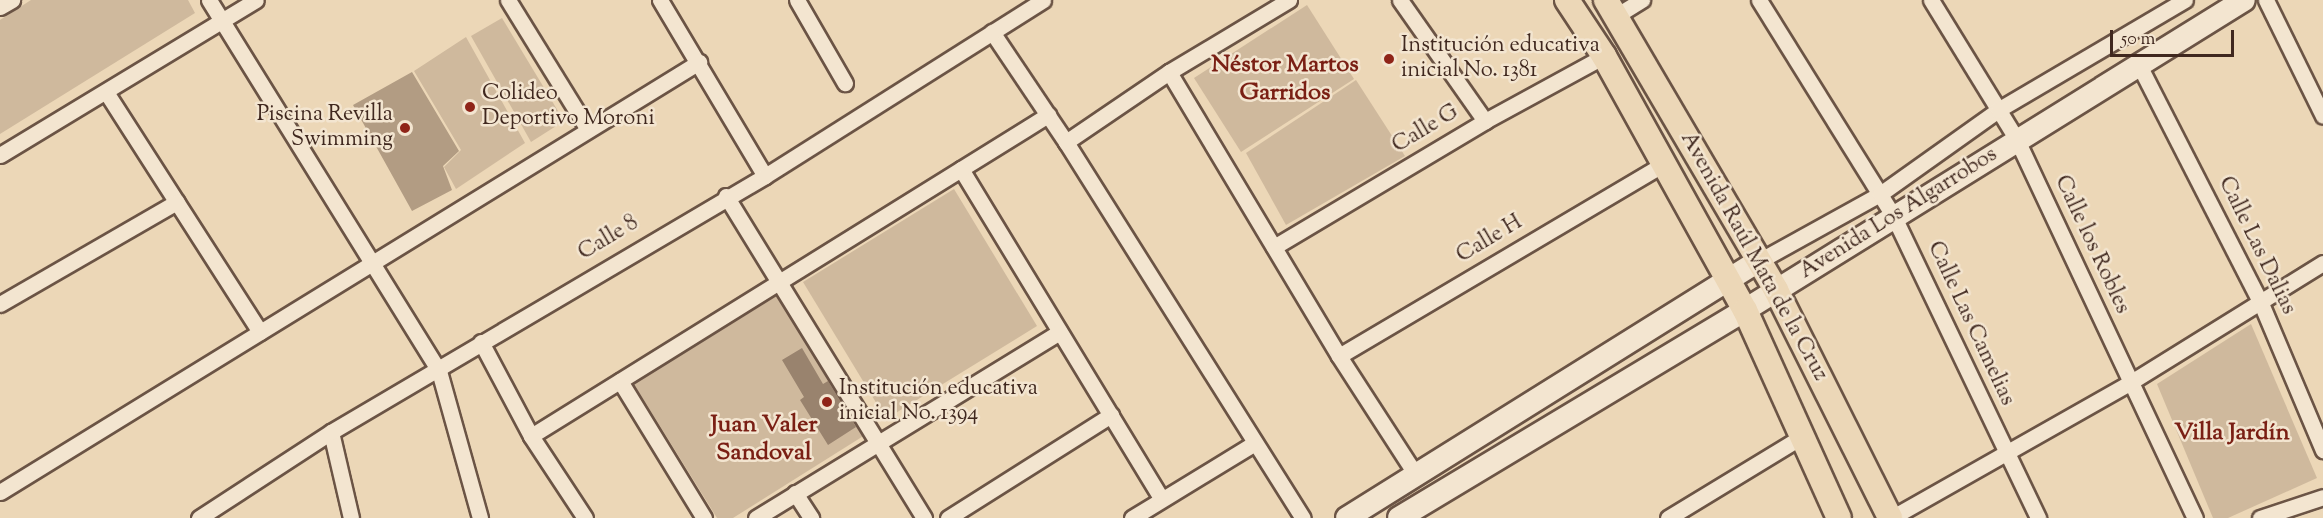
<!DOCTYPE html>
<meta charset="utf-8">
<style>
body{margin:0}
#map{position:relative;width:2323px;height:518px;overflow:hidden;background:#ecd7b7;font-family:"Sorts Mill Goudy",serif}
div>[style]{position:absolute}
.green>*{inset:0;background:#cfb99d}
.water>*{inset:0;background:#b29c83}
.building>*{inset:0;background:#99836e}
.roads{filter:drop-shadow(2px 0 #6b5445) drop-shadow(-2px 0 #6b5445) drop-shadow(0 2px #6b5445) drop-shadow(0 -2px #6b5445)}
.street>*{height:15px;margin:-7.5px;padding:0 7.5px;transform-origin:7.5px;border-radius:7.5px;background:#f3e5d0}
.secondary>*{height:22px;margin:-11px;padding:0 11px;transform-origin:11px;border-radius:11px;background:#f3e5d0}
.primary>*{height:24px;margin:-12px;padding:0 12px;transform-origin:12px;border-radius:12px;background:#ecd7b7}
.dots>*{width:16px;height:16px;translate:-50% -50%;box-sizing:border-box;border:3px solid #f3e5d0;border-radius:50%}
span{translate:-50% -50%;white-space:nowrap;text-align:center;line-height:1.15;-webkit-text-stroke:5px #f3e5d0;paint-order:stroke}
.poi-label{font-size:22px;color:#40281f}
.left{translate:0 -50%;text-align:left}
.right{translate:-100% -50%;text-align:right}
.street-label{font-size:22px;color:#40281f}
.neighbourhood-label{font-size:24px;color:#7a1f14;font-weight:700}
.scale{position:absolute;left:2110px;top:30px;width:124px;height:27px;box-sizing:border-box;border:3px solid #40281f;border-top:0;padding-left:8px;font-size:18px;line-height:21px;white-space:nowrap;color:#40281f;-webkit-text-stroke:4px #f3e5d0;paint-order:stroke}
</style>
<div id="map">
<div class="green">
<i style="clip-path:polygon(31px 0,188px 0,195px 13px,0 134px,0 20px)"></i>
<i style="clip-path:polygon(1307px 5px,1354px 79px,1241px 152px,1194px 78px)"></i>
<i style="clip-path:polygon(502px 18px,564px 121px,531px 142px,471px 36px)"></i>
<i style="clip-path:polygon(466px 37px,525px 143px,456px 189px,444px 167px,461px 150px,414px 71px)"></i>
<i style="clip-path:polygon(1356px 80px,1405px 156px,1286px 225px,1246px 153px)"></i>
<i style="clip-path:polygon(954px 189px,1037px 326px,886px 419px,803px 282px)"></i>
<i style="clip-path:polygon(780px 294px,865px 435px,733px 518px,717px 518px,634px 384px)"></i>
<i style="clip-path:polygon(2251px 324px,2317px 478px,2228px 518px,2213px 518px,2157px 384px)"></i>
</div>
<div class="water">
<i style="clip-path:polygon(412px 72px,459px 151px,443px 166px,452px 190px,412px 211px,353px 105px)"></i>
</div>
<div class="building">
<i style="clip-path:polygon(802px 348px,823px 384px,828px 381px,856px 427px,828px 445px,800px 400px,804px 397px,782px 360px)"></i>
</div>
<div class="roads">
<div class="street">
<i style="left:209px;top:0;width:437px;rotate:58.2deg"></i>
<i style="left:439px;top:371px;width:153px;rotate:74.4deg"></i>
<i style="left:508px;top:0;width:150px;rotate:58.3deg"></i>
<i style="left:660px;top:0;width:205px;rotate:59.2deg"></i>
<i style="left:797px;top:0;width:96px;rotate:60deg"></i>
<i style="left:1400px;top:0;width:148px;rotate:54.9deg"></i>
<i style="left:1759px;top:0;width:256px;rotate:58.1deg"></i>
<i style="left:1894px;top:217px;width:334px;rotate:64.4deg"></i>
<i style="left:1931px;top:0;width:164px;rotate:58.4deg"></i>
<i style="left:2017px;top:140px;width:418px;rotate:64.8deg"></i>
<i style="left:2266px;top:0;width:129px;rotate:63.8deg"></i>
<i style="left:0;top:7px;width:14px;rotate:-30deg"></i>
<i style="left:1616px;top:16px;width:31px;rotate:-32deg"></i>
<i style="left:992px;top:32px;width:133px;rotate:56.1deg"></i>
<i style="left:1066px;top:142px;width:444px;rotate:57.8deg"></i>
<i style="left:2139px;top:65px;width:265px;rotate:62.9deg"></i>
<i style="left:2260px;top:301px;width:162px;rotate:67.1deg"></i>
<i style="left:1169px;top:72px;width:331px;rotate:59.1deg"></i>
<i style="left:1339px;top:356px;width:142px;rotate:57.1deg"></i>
<i style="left:106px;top:92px;width:285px;rotate:57.3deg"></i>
<i style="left:1066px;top:142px;width:125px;rotate:-34.2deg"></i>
<i style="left:1169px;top:72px;width:140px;rotate:-31deg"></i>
<i style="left:0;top:155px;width:299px;rotate:-31.2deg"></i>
<i style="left:961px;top:169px;width:386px;rotate:58.7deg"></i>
<i style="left:726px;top:196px;width:378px;rotate:58.4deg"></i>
<i style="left:1274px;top:247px;width:246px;rotate:-30.8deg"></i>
<i style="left:1485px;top:121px;width:136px;rotate:-28.6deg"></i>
<i style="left:1759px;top:261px;width:138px;rotate:-29deg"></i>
<i style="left:1880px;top:194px;width:145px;rotate:-35.4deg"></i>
<i style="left:1998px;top:110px;width:217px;rotate:-30.5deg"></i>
<i style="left:0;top:304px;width:204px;rotate:-30deg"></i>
<i style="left:481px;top:342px;width:106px;rotate:62deg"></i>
<i style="left:531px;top:436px;width:98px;rotate:56.6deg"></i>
<i style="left:1339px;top:356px;width:379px;rotate:-30.6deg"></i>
<i style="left:620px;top:381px;width:161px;rotate:58.5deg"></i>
<i style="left:331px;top:432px;width:88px;rotate:76.9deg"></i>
<i style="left:531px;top:436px;width:609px;rotate:-31.84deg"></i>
<i style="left:0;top:492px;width:821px;rotate:-31.6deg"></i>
<i style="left:795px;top:493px;width:30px;rotate:57deg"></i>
<i style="left:199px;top:518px;width:158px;rotate:-33.1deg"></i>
<i style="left:331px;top:432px;width:504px;rotate:-30.53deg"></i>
<i style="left:765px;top:176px;width:329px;rotate:-32.3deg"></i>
<i style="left:756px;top:518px;width:356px;rotate:-31.5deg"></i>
<i style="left:948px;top:518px;width:193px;rotate:-32.3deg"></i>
<i style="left:1132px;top:518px;width:142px;rotate:-31.4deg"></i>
<i style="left:1668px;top:518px;width:158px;rotate:-31.3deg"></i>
<i style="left:1891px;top:518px;width:276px;rotate:-29.5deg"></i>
<i style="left:2131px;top:382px;width:226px;rotate:-31.8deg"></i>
<i style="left:2260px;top:518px;width:66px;rotate:-18.4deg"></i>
</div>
<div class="secondary">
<i style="left:1347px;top:518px;width:486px;rotate:-32deg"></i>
<i style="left:1399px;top:518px;width:404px;rotate:-31deg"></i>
<i style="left:1745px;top:310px;width:587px;rotate:-31.85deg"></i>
</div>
<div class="primary">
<i style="left:1567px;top:0;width:67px;rotate:56.5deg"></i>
<i style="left:1604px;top:56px;width:291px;rotate:61deg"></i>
<i style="left:1745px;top:310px;width:228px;rotate:65.7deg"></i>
<i style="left:1606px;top:0;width:336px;rotate:59.6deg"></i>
<i style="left:1776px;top:290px;width:255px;rotate:63.4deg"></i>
</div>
</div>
<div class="dots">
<i style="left:1389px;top:59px;background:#8f2418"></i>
<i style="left:470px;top:107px;background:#8f2418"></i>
<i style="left:405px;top:128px;background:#8f2418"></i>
<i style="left:827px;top:402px;background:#8f2418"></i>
</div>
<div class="poi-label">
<span class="left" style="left:1401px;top:59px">Institución educativa<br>inicial No. 1381</span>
<span class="left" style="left:482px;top:107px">Colideo<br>Deportivo Moroni</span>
<span class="right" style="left:393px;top:128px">Piscina Revilla<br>Swimming</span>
<span class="left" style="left:839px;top:402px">Institución educativa<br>inicial No. 1394</span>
</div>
<div class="street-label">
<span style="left:1426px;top:130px;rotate:-31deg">Calle G</span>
<span style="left:1899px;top:214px;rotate:-32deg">Avenida Los Algarrobos</span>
<span style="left:609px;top:239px;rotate:-31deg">Calle 8</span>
<span style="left:1490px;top:240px;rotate:-31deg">Calle H</span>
<span style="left:2091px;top:245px;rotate:65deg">Calle los Robles</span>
<span style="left:2256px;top:246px;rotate:64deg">Calle Las Dalias</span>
<span style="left:1753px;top:257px;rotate:61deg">Avenida Raúl Mata de la Cruz</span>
<span style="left:1970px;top:324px;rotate:65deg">Calle Las Camelias</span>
</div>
<div class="neighbourhood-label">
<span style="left:1285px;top:80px">Néstor Martos<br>Garridos</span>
<span style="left:764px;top:440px">Juan Valer<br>Sandoval</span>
<span style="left:2232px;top:434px">Villa Jardín</span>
</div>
<div class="scale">50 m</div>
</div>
